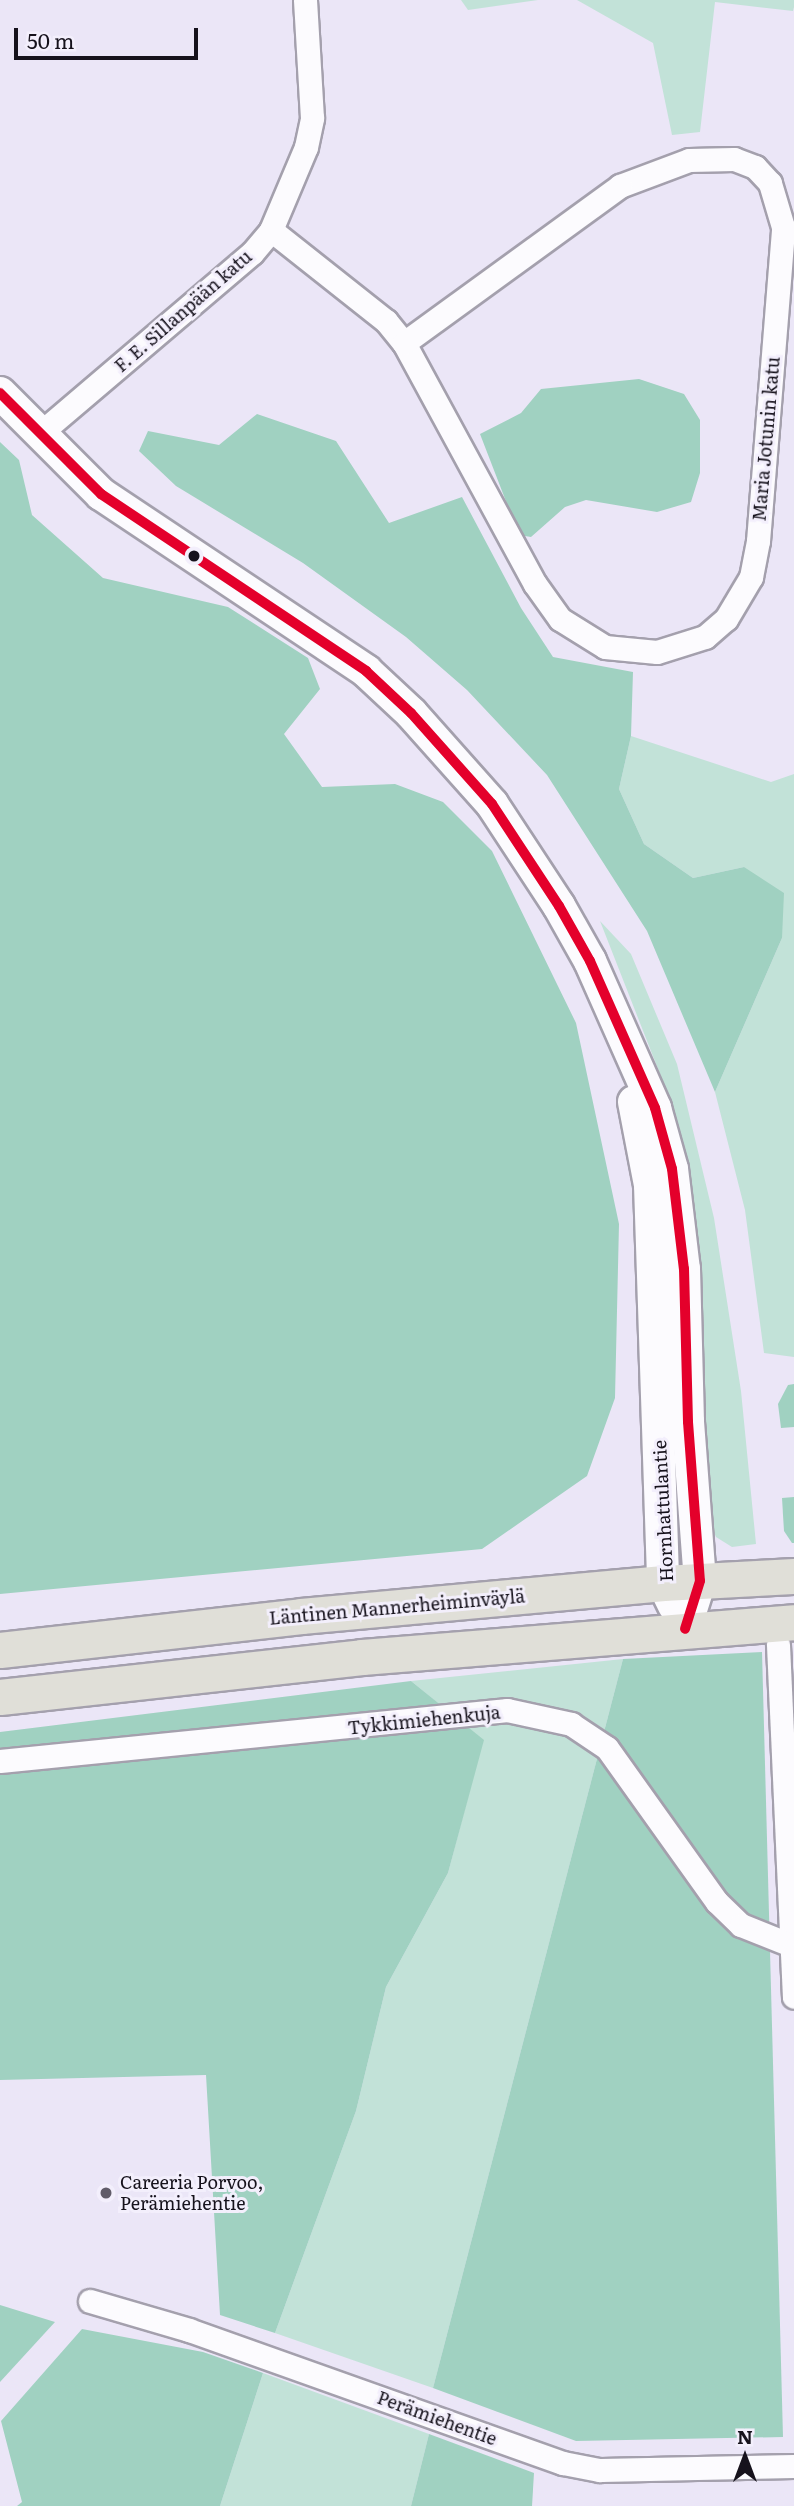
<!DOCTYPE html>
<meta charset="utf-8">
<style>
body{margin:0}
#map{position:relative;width:794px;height:2506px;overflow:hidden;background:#ebe6f7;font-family:Literata,serif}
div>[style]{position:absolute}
.green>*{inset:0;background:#c2e2d8}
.forest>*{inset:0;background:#a0d1c1}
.roads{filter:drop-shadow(2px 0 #a4a0ad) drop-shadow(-2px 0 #a4a0ad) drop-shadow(0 2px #a4a0ad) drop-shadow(0 -2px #a4a0ad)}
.street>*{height:23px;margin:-11.5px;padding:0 11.5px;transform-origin:11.5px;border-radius:11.5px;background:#fcfbfe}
.secondary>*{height:32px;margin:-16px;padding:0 16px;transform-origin:16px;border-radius:16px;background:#fcfbfe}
.primary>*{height:35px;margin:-17.5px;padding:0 17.5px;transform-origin:17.5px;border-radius:17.5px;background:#e0dfd8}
.bus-1>*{height:10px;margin:-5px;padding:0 5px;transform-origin:5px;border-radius:5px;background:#e4002b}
.dots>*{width:19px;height:19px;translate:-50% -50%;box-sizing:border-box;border:4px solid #f3effc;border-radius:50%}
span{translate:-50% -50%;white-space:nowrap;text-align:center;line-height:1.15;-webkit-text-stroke:6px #f3effc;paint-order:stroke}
.street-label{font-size:18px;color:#16121c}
.poi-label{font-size:18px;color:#16121c}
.left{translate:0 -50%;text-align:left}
.north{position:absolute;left:710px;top:2422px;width:70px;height:70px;-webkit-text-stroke:5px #f3effc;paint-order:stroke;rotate:0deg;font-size:19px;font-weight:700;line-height:28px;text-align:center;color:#16121c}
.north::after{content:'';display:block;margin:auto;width:24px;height:32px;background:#16121c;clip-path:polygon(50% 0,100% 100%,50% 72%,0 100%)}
.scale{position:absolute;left:14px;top:28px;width:184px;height:32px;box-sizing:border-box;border:4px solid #16121c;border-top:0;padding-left:9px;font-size:21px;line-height:24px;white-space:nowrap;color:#16121c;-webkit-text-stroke:5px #f3effc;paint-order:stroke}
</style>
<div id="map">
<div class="green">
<i style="clip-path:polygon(461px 0,538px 0,468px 10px)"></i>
<i style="clip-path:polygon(577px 0,794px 0,794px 7px,793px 11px,715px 2px,700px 132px,672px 135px,653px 43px)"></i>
<i style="clip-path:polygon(631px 736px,771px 782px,794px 774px,794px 1357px,764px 1353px,745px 1210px,715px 1092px,782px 938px,744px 867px,693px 878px,644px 844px,619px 789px)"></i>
<i style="clip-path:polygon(600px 921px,631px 954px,677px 1064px,714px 1218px,741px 1391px,756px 1544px,732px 1547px,716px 1537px,707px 1517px,694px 1223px,660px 1074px)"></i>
<i style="clip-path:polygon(623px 1659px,433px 2388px,275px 2333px,356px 2111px,386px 1987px,448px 1873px,483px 1740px,411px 1681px)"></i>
<i style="clip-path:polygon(263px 2373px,429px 2434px,411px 2506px,220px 2506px)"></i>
</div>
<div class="forest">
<i style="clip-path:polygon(639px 379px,684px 394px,700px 420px,700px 473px,691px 502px,657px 512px,586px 500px,565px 507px,531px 537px,519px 535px,480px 434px,521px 413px,541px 389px)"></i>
<i style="clip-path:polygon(257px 414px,336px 441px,389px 523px,462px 497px,521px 608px,553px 657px,633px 672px,631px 736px,619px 789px,644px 844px,693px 878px,744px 867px,784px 893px,782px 938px,715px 1092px,647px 931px,547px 775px,467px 690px,406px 637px,303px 563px,176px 486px,139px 451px,148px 431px,219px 445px)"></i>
<i style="clip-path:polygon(0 442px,19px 460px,32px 515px,103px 578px,228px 607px,308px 658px,320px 689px,284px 734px,322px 787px,395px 784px,443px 802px,492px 851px,576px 1023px,619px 1224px,615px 1398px,587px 1476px,482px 1549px,0 1594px)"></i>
<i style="clip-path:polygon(794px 1384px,794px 1427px,781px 1428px,778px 1404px,788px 1385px)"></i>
<i style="clip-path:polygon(794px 1497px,794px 1543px,792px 1543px,784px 1531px,782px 1498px)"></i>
<i style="clip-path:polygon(762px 1652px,783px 2437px,576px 2441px,433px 2388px,623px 1659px)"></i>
<i style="clip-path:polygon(411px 1681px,484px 1740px,448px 1873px,386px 1987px,356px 2111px,275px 2333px,220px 2315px,206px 2075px,0 2080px,0 1732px)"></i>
<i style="clip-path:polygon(0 2305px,55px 2322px,0 2382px)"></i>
<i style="clip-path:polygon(82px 2329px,203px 2352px,263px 2373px,220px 2506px,17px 2506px,22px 2502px,1px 2421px)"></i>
<i style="clip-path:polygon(429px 2434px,534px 2473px,532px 2506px,411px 2506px)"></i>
</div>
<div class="roads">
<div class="street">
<i style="left:271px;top:230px;width:147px;rotate:38.4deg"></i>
<i style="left:386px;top:321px;width:28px;rotate:51deg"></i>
<i style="left:404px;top:343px;width:274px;rotate:61.5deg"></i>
<i style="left:535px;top:584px;width:43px;rotate:54.5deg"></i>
<i style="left:560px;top:619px;width:53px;rotate:31.9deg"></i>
<i style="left:605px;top:647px;width:52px;rotate:5.5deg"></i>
<i style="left:657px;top:652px;width:50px;rotate:-17.4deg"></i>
<i style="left:705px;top:637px;width:28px;rotate:-41deg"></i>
<i style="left:726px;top:619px;width:49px;rotate:-59.2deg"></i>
<i style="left:751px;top:577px;width:37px;rotate:-79deg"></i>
<i style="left:758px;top:541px;width:315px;rotate:-85.4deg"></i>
<i style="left:783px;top:227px;width:46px;rotate:-106.5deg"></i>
<i style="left:770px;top:183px;width:22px;rotate:-133deg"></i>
<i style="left:755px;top:167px;width:22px;rotate:-159deg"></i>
<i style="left:734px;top:159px;width:45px;rotate:178.7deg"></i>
<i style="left:689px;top:160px;width:74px;rotate:159.4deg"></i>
<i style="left:620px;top:186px;width:267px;rotate:144deg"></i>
<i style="left:38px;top:435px;width:281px;rotate:-40.4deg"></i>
<i style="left:252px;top:253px;width:30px;rotate:-50deg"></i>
<i style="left:271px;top:230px;width:90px;rotate:-67.1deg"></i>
<i style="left:306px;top:147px;width:30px;rotate:-78deg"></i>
<i style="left:312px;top:118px;width:118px;rotate:-93.4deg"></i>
<i style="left:778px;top:1645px;width:352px;rotate:87.4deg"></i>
<i style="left:0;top:1761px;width:510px;rotate:-5.74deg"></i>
<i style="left:507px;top:1710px;width:66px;rotate:12.3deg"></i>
<i style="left:571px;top:1724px;width:43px;rotate:33.7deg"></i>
<i style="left:607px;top:1748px;width:189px;rotate:54.5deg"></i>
<i style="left:717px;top:1902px;width:33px;rotate:44deg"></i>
<i style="left:741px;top:1925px;width:54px;rotate:21.8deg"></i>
<i style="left:90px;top:2301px;width:103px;rotate:16.3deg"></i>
<i style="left:189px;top:2330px;width:397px;rotate:19.6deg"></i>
<i style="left:563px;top:2463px;width:38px;rotate:11deg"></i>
<i style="left:600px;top:2470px;width:194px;rotate:-1.2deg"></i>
</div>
<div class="secondary">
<i style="left:0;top:393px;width:143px;rotate:45deg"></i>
<i style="left:101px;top:494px;width:319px;rotate:33.7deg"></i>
<i style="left:366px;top:671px;width:62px;rotate:43deg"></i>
<i style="left:411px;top:713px;width:122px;rotate:48.3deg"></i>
<i style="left:492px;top:804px;width:122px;rotate:56.7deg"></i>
<i style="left:559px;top:906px;width:63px;rotate:60.6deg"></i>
<i style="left:590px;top:961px;width:161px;rotate:66.1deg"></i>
<i style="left:655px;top:1108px;width:63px;rotate:74.4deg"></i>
<i style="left:672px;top:1169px;width:101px;rotate:83.2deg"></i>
<i style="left:684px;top:1269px;width:153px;rotate:88.5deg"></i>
<i style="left:688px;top:1422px;width:159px;rotate:85.7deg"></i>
<i style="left:700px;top:1581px;width:50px;rotate:107.4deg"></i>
<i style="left:634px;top:1102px;width:85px;rotate:79.1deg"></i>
<i style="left:650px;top:1185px;width:398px;rotate:88.1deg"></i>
<i style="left:663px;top:1583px;width:25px;rotate:64deg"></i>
</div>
<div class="primary">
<i style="left:0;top:1650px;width:303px;rotate:-6.4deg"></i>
<i style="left:301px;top:1616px;width:364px;rotate:-5.2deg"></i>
<i style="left:663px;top:1583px;width:131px;rotate:-3.1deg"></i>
<i style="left:0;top:1697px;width:364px;rotate:-6.3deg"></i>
<i style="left:362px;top:1657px;width:433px;rotate:-4.6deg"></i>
</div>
</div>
<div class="bus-1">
<i style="left:0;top:393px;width:143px;rotate:45deg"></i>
<i style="left:101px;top:494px;width:319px;rotate:33.7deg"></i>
<i style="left:366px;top:671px;width:62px;rotate:43deg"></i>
<i style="left:411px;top:713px;width:122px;rotate:48.3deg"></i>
<i style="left:492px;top:804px;width:122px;rotate:56.7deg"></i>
<i style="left:559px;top:906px;width:63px;rotate:60.6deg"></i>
<i style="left:590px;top:961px;width:161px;rotate:66.1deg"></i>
<i style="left:655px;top:1108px;width:63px;rotate:74.4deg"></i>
<i style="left:672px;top:1169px;width:101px;rotate:83.2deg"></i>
<i style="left:684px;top:1269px;width:153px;rotate:88.5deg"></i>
<i style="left:688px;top:1422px;width:159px;rotate:85.7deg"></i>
<i style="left:700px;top:1581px;width:50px;rotate:107.4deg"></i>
</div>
<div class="dots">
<i style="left:194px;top:556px;background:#16121c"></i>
<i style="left:106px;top:2193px;background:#615c69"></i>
</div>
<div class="street-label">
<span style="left:183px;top:311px;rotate:-41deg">F. E. Sillanpään katu</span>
<span style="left:766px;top:439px;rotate:-85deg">Maria Jotunin katu</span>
<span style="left:663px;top:1511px;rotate:-93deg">Hornhattulantie</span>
<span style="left:397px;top:1607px;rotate:-5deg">Läntinen Mannerheiminväylä</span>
<span style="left:424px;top:1720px;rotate:-6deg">Tykkimiehenkuja</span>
<span style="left:437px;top:2418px;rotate:20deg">Perämiehentie</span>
</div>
<div class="poi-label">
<span class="left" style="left:120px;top:2193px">Careeria Porvoo,<br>Perämiehentie</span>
</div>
<div class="north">N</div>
<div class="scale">50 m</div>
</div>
